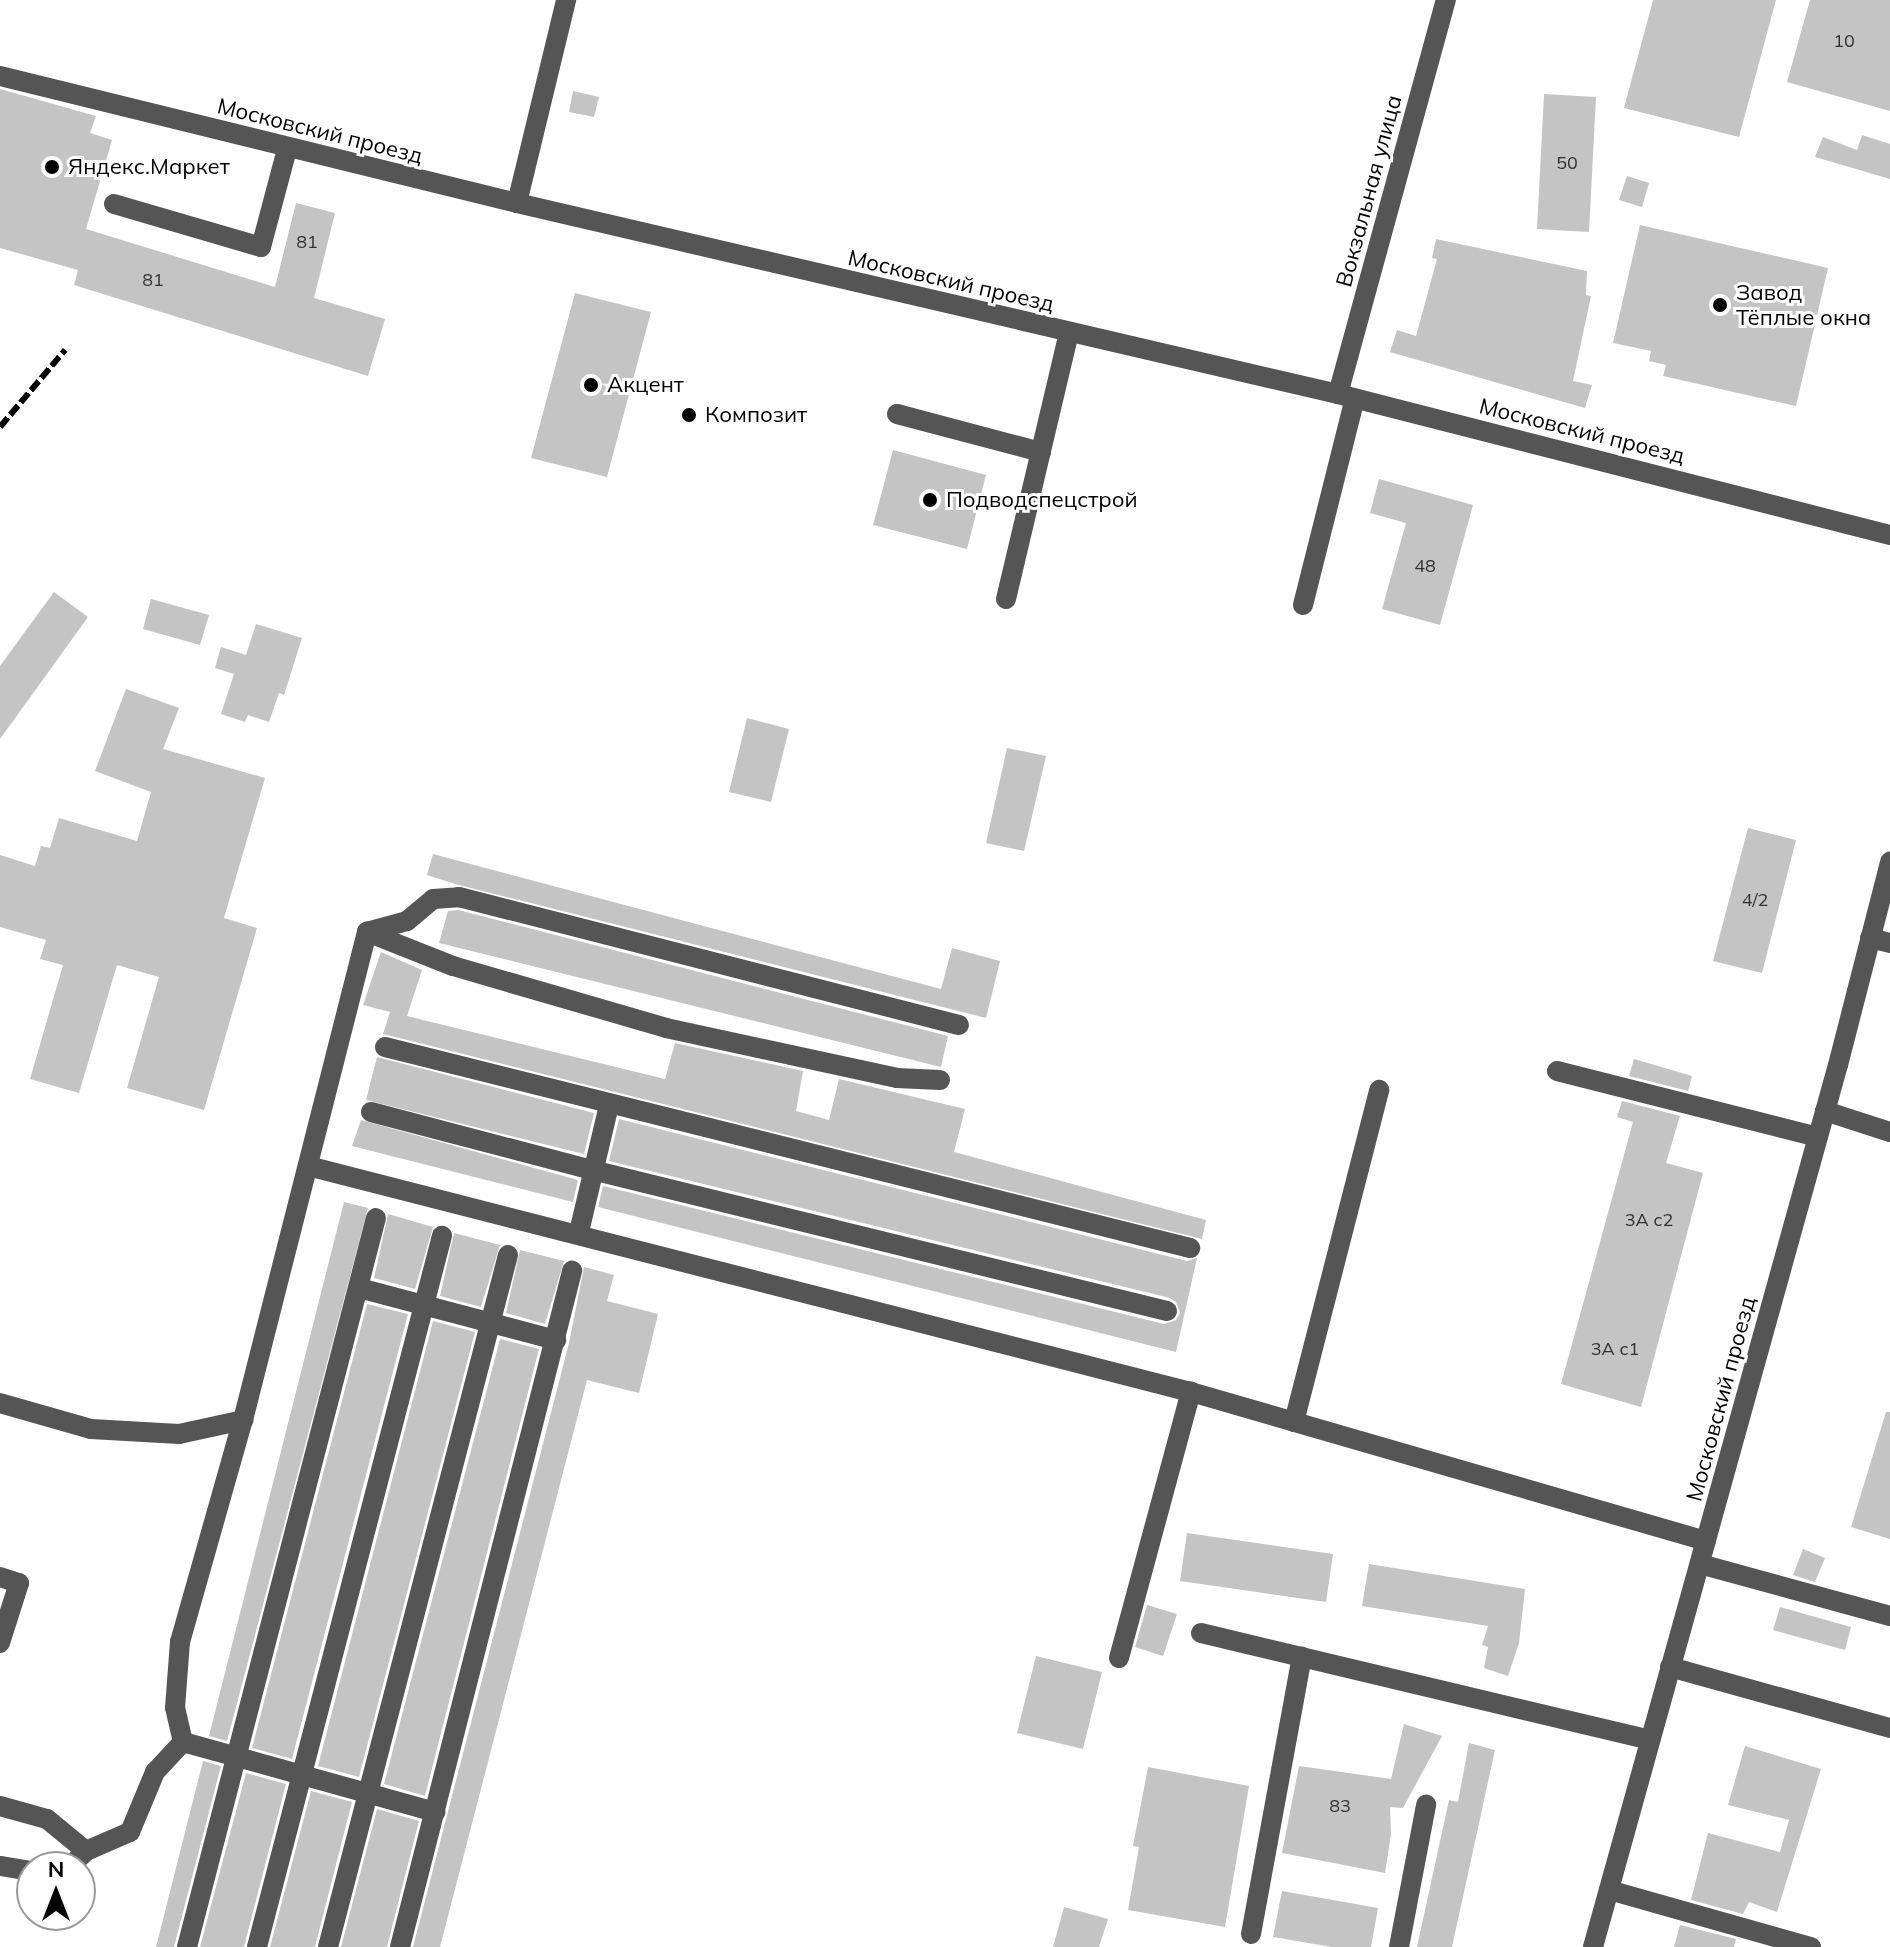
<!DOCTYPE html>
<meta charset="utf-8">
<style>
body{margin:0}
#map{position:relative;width:1890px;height:1947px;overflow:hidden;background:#fff;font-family:Mulish,sans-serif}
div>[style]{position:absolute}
.building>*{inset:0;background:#c4c4c4}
.minor>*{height:20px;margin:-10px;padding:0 10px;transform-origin:10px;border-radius:10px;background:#555}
.rail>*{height:6px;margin-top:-3px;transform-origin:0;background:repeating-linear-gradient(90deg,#000 0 12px,transparent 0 16px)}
.dots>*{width:22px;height:22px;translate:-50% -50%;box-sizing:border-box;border:4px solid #fff;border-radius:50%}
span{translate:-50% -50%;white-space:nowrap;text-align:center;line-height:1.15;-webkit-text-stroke:6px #fff;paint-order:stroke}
.number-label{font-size:18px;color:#313131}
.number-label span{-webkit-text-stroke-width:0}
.street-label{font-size:22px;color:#000}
.poi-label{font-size:22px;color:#000}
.left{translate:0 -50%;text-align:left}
.north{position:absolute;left:16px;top:1851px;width:80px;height:80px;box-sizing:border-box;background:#fff;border:2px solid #999;border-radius:50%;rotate:0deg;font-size:22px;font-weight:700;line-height:32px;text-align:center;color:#000}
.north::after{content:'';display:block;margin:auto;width:28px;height:36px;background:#000;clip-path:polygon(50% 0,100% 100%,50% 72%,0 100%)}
</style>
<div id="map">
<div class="building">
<i style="clip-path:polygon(1653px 0,1776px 0,1739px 137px,1624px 108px)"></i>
<i style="clip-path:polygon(1810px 0,1890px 0,1890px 111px,1787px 82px)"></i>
<i style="clip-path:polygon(0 89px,96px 116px,90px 133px,112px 140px,86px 229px,275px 287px,296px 203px,335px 213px,314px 298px,385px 319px,368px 376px,74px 285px,78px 270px,0 248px)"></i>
<i style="clip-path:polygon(573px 91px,599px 97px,594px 117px,569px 112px)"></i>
<i style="clip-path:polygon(1544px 94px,1596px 97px,1589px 232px,1537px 229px)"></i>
<i style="clip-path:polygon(1862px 135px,1890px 144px,1890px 179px,1815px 157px,1823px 137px,1857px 150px)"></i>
<i style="clip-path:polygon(1627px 176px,1649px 183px,1642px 207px,1619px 200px)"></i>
<i style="clip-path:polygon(1640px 225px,1828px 268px,1796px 406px,1663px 376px,1666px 365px,1649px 361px,1651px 351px,1613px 343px)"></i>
<i style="clip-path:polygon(1436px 239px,1587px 271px,1586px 295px,1591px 296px,1573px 381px,1592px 385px,1585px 408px,1390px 352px,1397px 330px,1416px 336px,1437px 259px,1432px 258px)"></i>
<i style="clip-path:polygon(575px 293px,651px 312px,607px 477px,531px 458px)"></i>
<i style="clip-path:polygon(893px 450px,986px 475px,967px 549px,873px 525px)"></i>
<i style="clip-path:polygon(1379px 479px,1473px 505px,1440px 625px,1382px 609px,1406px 523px,1370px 513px)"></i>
<i style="clip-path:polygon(54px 592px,88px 617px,0 739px,0 666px)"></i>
<i style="clip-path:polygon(151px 599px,209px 615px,200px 645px,143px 629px)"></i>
<i style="clip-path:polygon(256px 624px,302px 638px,284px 695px,279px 693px,269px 722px,248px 715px,245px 722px,221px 714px,234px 674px,215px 668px,221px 647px,246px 655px)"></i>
<i style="clip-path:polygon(126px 689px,179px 708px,163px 749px,265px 778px,224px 918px,257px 928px,204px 1110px,127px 1088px,159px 977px,117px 965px,79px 1093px,30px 1079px,63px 965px,40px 959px,46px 940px,0 927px,0 855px,35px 866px,41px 846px,50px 848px,59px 818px,137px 841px,151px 792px,95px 771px)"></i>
<i style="clip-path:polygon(747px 718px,789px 729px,771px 802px,729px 792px)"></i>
<i style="clip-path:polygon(1007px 748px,1046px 756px,1024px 851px,986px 843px)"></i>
<i style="clip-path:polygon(1748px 828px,1796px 840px,1762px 973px,1713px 961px)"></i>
<i style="clip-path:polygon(433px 854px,941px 989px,952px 948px,1000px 961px,986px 1018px,455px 884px,427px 875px)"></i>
<i style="clip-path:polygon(458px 910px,948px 1036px,941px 1067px,439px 943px,448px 911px)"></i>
<i style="clip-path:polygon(381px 952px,422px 970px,407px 1016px,665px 1079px,675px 1043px,803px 1071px,796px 1111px,829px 1120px,839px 1079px,965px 1109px,954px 1152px,1206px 1220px,1202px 1239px,383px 1034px,390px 1012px,363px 1005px)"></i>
<i style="clip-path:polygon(377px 1057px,594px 1113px,584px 1154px,366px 1100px)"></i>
<i style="clip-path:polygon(1634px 1059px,1692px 1076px,1688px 1091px,1629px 1076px)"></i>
<i style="clip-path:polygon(1622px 1101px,1680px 1116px,1666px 1163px,1703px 1173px,1641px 1407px,1561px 1384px,1633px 1122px,1617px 1117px)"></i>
<i style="clip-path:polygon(619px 1119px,1187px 1261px,1197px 1258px,1176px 1352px,598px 1207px,603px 1186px,1164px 1324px,1176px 1320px,1180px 1313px,1176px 1302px,1170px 1298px,609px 1161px)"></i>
<i style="clip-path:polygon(361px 1120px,578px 1180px,573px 1202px,352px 1146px)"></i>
<i style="clip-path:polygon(344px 1202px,368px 1208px,227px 1741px,209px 1736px)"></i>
<i style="clip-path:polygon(388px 1214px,433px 1227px,415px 1289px,374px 1278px)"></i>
<i style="clip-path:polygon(454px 1233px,500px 1245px,481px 1307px,440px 1296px)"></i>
<i style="clip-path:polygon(520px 1250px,564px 1261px,545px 1324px,506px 1313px)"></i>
<i style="clip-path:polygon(584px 1267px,614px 1275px,607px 1301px,658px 1314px,639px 1393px,587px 1380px,440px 1947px,413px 1947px,569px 1343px)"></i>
<i style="clip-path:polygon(367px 1304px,408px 1314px,292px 1759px,252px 1748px)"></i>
<i style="clip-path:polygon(433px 1321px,475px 1332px,359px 1777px,318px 1766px)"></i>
<i style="clip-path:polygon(500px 1339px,539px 1349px,425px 1796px,384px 1784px)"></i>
<i style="clip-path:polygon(1886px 1412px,1890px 1412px,1890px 1539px,1851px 1527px)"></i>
<i style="clip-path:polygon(1187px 1533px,1333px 1554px,1326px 1602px,1180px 1581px)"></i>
<i style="clip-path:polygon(1803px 1549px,1825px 1558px,1815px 1582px,1793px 1575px)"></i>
<i style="clip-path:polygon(1369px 1564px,1525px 1589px,1519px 1643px,1508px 1676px,1484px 1668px,1488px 1647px,1482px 1645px,1488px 1626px,1362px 1606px)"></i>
<i style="clip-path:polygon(1147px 1605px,1177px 1614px,1163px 1656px,1135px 1647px)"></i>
<i style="clip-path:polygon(1780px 1607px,1851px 1627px,1845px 1650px,1773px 1630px)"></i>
<i style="clip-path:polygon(1036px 1656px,1102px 1672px,1083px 1749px,1017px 1733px)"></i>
<i style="clip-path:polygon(1404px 1724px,1442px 1736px,1403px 1808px,1390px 1807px,1391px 1834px,1385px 1873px,1282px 1853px,1299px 1766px,1391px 1779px)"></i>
<i style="clip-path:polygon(1469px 1743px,1495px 1750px,1452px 1947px,1417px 1947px,1449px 1800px,1458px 1802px)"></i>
<i style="clip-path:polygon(1745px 1746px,1821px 1769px,1777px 1912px,1749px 1902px,1743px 1914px,1691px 1900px,1708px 1833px,1780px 1852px,1789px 1820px,1728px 1805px)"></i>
<i style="clip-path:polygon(203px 1761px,221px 1766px,174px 1947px,156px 1947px)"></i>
<i style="clip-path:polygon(1148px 1767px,1249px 1786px,1225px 1927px,1128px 1910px,1139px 1847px,1133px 1846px)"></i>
<i style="clip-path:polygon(246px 1773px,286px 1784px,244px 1947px,200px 1947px)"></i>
<i style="clip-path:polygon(311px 1791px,352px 1802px,315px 1947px,270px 1947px)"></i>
<i style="clip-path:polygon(377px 1809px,419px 1821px,387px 1947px,341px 1947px)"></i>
<i style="clip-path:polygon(1282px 1891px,1378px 1908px,1371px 1947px,1332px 1947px,1273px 1937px)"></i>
<i style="clip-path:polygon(1064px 1907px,1108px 1919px,1099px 1947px,1053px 1947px)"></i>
<i style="clip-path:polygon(1680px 1925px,1736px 1939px,1734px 1947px,1674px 1947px)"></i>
</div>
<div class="minor">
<i style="left:0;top:76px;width:532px;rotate:13.8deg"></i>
<i style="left:517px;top:203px;width:843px;rotate:13.1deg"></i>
<i style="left:1338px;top:394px;width:570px;rotate:14.33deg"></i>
<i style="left:517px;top:203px;width:209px;rotate:-76.4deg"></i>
<i style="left:114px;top:204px;width:153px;rotate:16.3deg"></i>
<i style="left:261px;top:247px;width:101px;rotate:-75.1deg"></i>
<i style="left:1338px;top:394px;width:409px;rotate:-74.7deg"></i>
<i style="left:897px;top:414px;width:149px;rotate:14.8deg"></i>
<i style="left:1006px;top:599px;width:273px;rotate:-76.7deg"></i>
<i style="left:1303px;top:605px;width:213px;rotate:-75.9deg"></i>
<i style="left:367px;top:932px;width:92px;rotate:21.6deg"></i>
<i style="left:453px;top:966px;width:222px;rotate:16.2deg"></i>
<i style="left:666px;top:1028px;width:236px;rotate:12.2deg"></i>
<i style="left:897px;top:1078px;width:43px;rotate:2.7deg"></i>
<i style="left:1870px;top:938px;width:21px;rotate:14deg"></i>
<i style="left:385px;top:1047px;width:830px;rotate:14.02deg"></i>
<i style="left:1557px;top:1071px;width:269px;rotate:14.2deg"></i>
<i style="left:1825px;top:1111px;width:68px;rotate:17.9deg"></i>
<i style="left:371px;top:1112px;width:228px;rotate:14.7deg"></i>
<i style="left:592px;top:1170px;width:592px;rotate:13.78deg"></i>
<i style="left:308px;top:1166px;width:911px;rotate:14.36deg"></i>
<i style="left:1191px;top:1392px;width:536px;rotate:16.14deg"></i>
<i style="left:579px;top:1232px;width:130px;rotate:-76.7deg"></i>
<i style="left:359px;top:1288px;width:204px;rotate:14.8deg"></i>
<i style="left:0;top:1403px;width:95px;rotate:15.9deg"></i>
<i style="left:91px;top:1429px;width:88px;rotate:3.3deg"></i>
<i style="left:179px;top:1434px;width:66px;rotate:-12.3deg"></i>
<i style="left:1294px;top:1422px;width:343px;rotate:-75.6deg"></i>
<i style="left:1700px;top:1564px;width:197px;rotate:15.3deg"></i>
<i style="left:0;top:1577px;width:20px;rotate:18deg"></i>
<i style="left:19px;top:1583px;width:63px;rotate:107.6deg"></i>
<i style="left:1201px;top:1633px;width:461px;rotate:13.4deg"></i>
<i style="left:1119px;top:1658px;width:276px;rotate:-74.9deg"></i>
<i style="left:1670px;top:1667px;width:228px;rotate:15.5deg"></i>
<i style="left:183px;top:1742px;width:262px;rotate:15.5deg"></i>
<i style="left:0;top:1806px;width:49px;rotate:15.5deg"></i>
<i style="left:47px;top:1819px;width:50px;rotate:39.4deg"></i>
<i style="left:0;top:1866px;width:32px;rotate:9deg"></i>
<i style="left:69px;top:1867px;width:23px;rotate:-43deg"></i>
<i style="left:86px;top:1851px;width:48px;rotate:-23.4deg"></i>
<i style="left:130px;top:1832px;width:65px;rotate:-67.4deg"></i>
<i style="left:155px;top:1772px;width:41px;rotate:-47deg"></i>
<i style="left:183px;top:1742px;width:35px;rotate:-103deg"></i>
<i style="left:175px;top:1708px;width:66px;rotate:-85.7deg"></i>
<i style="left:180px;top:1642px;width:231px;rotate:-74.2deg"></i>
<i style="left:243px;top:1420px;width:504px;rotate:-75.74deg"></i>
<i style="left:367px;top:932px;width:41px;rotate:-15.4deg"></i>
<i style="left:407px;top:921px;width:34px;rotate:-40deg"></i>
<i style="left:433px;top:899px;width:26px;rotate:-4deg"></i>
<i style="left:459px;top:897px;width:516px;rotate:14.36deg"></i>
<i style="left:1609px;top:1890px;width:210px;rotate:15.8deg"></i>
<i style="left:1251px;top:1934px;width:282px;rotate:-79.6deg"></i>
<i style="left:187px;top:1947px;width:753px;rotate:-75.47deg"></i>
<i style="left:257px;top:1947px;width:735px;rotate:-75.42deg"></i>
<i style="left:328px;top:1947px;width:715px;rotate:-75.42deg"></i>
<i style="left:400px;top:1947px;width:698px;rotate:-75.72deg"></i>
<i style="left:1399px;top:1947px;width:145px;rotate:-79.2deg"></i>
<i style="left:1593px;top:1947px;width:915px;rotate:-74.48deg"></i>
<i style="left:1838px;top:1065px;width:210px;rotate:-75.6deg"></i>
</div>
<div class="rail">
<i style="left:0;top:427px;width:101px;rotate:-49.8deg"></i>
</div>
<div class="dots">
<i style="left:52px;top:167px;background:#000"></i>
<i style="left:1720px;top:305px;background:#000"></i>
<i style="left:591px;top:385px;background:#000"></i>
<i style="left:689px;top:415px;background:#000"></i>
<i style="left:930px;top:500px;background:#000"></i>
</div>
<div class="number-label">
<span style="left:1844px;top:41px">10</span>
<span style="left:1567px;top:163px">50</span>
<span style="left:307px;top:242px">81</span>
<span style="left:153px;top:280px">81</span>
<span style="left:1425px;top:566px">48</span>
<span style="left:1755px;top:900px">4/2</span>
<span style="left:1649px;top:1220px">3А с2</span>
<span style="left:1615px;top:1349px">3А с1</span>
<span style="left:1340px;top:1806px">83</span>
</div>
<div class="street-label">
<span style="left:320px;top:131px;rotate:14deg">Московский проезд</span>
<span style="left:1369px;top:191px;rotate:-75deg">Вокзальная улица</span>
<span style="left:951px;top:281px;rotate:13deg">Московский проезд</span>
<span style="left:1582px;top:431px;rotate:14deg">Московский проезд</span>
<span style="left:1721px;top:1399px;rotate:-75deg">Московский проезд</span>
</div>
<div class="poi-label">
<span class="left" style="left:68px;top:167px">Яндекс.Маркет</span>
<span class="left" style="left:1736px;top:305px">Завод<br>Тёплые окна</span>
<span class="left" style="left:607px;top:385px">Акцент</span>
<span class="left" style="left:705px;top:415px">Композит</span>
<span class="left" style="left:946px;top:500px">Подводспецстрой</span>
</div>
<div class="north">N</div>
</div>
